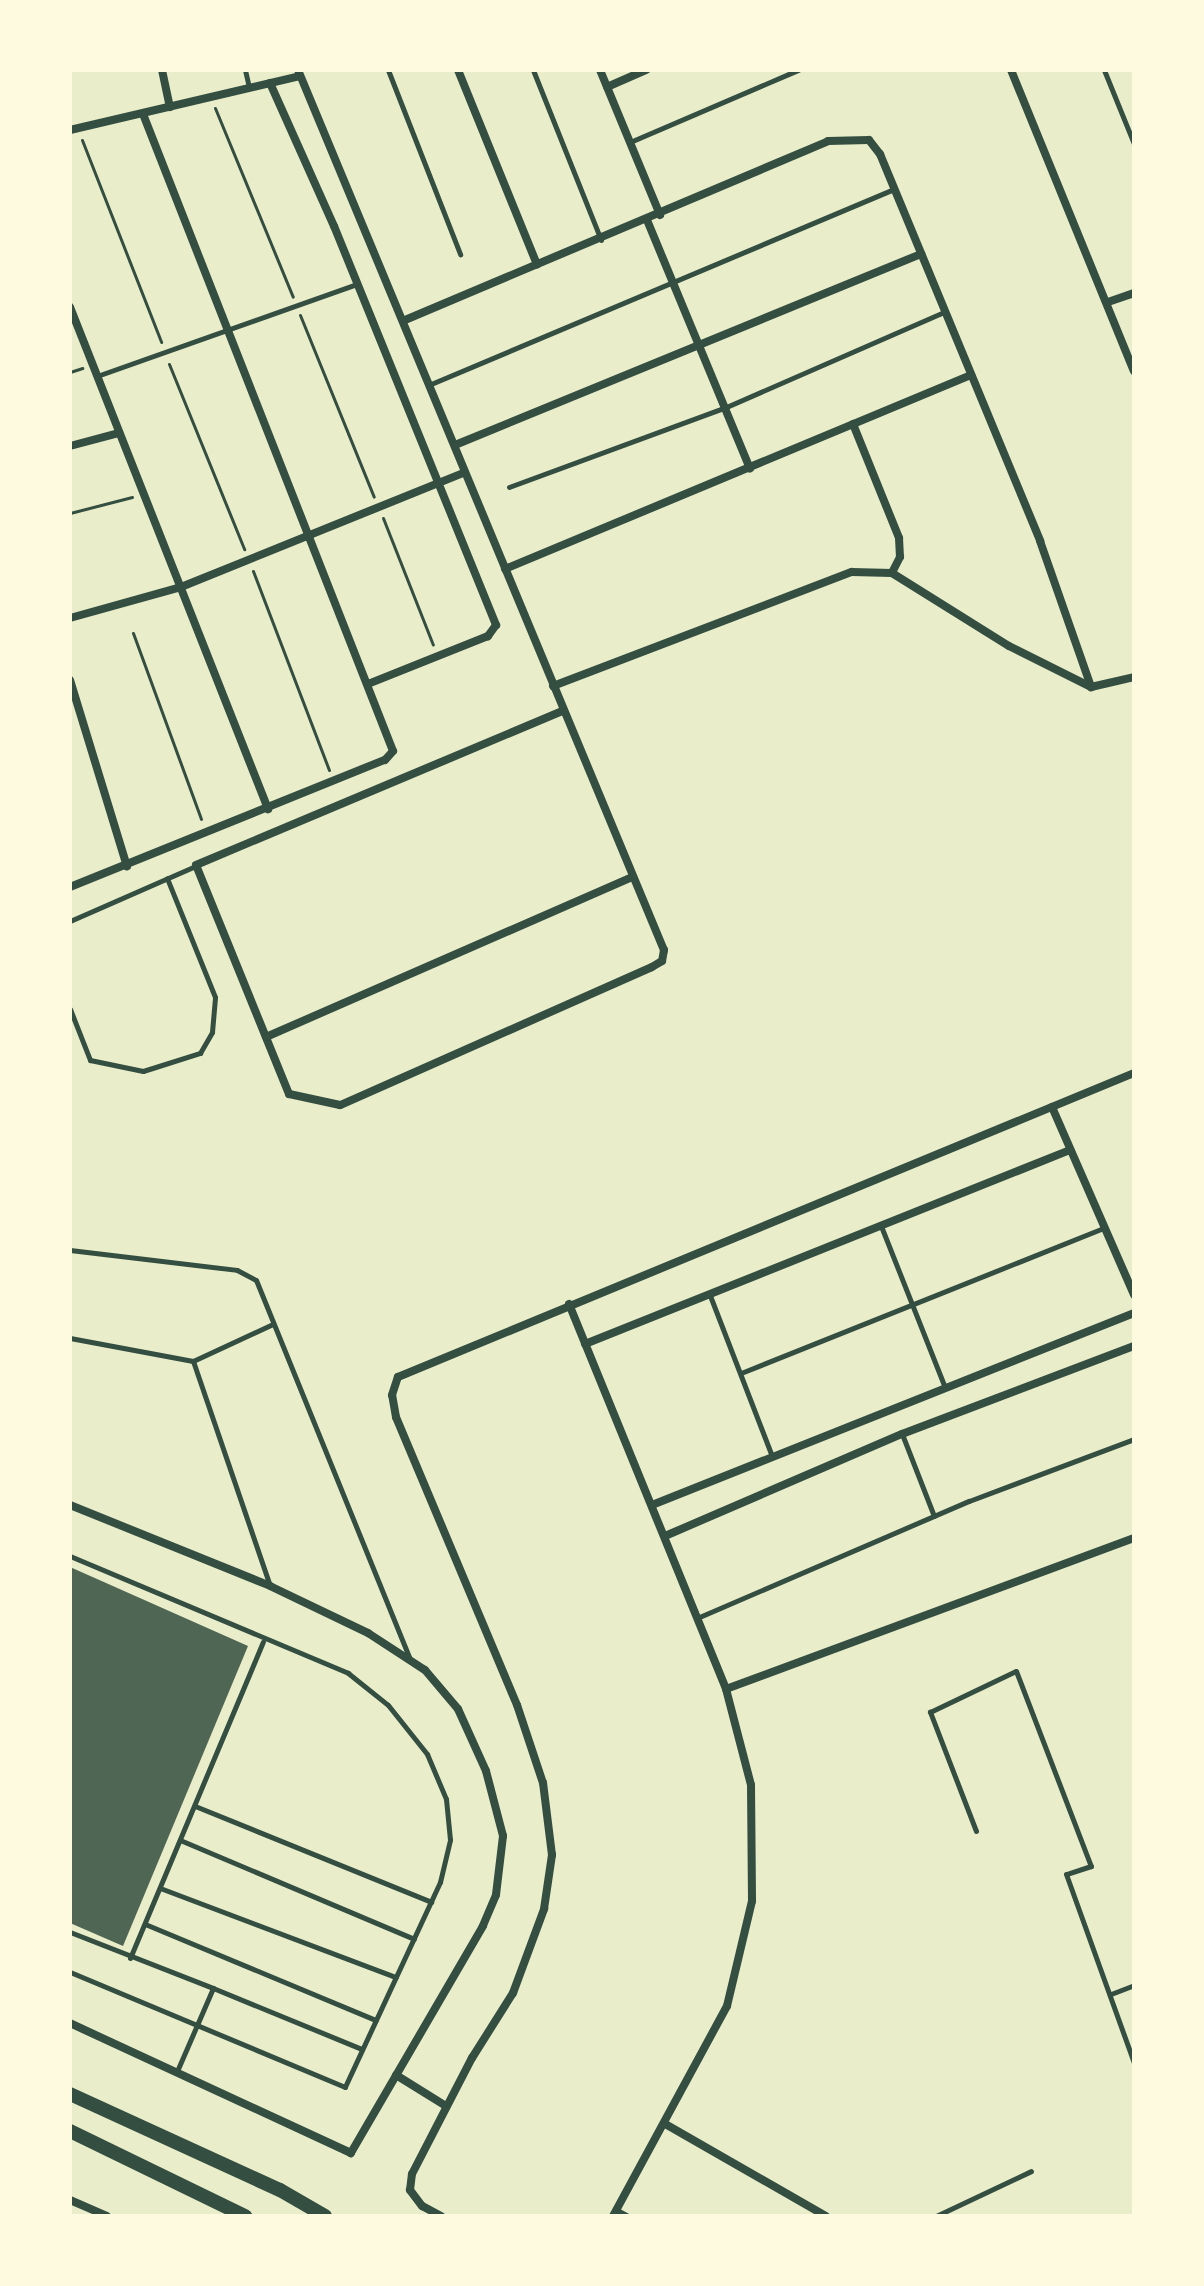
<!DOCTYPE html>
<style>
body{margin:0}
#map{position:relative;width:1204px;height:2286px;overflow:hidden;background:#e9edc9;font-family:"Times New Roman",serif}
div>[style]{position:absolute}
.building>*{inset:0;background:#4f6655}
.path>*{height:3px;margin:-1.5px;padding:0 1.5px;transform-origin:1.5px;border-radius:1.5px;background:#344e41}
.service>*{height:5px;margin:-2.5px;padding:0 2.5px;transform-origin:2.5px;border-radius:2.5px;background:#344e41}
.minor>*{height:8px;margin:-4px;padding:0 4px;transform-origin:4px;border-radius:4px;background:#344e41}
.primary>*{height:14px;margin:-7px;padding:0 7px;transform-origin:7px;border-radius:7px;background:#344e41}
span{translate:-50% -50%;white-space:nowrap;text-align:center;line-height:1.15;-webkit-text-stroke:8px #fefae0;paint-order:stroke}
.frame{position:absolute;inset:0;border:72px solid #fefae0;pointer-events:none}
</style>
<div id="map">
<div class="building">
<i style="clip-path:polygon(70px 1567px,248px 1646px,123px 1946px,70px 1923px)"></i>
</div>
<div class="path">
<i style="left:215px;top:108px;width:204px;rotate:67.6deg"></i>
<i style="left:82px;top:140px;width:217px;rotate:68.6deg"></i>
<i style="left:300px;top:315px;width:196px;rotate:67.9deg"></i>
<i style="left:169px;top:364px;width:200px;rotate:67.9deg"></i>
<i style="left:70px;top:372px;width:13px;rotate:-18deg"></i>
<i style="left:70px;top:513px;width:64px;rotate:-14.5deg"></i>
<i style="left:383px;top:518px;width:136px;rotate:68.5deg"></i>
<i style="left:253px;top:571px;width:213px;rotate:69.1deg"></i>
<i style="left:133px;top:633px;width:198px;rotate:69.9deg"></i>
</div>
<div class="service">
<i style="left:245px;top:70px;width:18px;rotate:77deg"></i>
<i style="left:388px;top:70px;width:198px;rotate:68.6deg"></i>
<i style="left:533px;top:70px;width:183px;rotate:68.2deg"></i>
<i style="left:1104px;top:70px;width:80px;rotate:67.9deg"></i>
<i style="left:630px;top:142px;width:183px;rotate:-23.2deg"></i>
<i style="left:97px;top:376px;width:276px;rotate:-19.5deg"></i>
<i style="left:431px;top:384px;width:502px;rotate:-22.84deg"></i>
<i style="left:509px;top:487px;width:229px;rotate:-20.2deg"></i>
<i style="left:724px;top:408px;width:240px;rotate:-23.6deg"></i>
<i style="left:70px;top:921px;width:137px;rotate:-23.7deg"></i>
<i style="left:70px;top:1009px;width:55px;rotate:68.6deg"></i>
<i style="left:90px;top:1060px;width:54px;rotate:11.7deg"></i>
<i style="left:143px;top:1071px;width:60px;rotate:-17.5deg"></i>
<i style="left:200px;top:1053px;width:24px;rotate:-60deg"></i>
<i style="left:212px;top:1032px;width:35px;rotate:-85deg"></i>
<i style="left:215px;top:997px;width:128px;rotate:-112deg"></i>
<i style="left:881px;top:1226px;width:174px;rotate:68.4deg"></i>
<i style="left:70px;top:1250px;width:168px;rotate:6.8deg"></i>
<i style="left:237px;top:1270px;width:21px;rotate:28deg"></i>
<i style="left:256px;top:1280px;width:409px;rotate:67.9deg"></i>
<i style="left:709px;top:1293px;width:175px;rotate:68.9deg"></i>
<i style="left:70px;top:1338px;width:125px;rotate:10.6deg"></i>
<i style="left:193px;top:1361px;width:88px;rotate:-24.8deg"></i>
<i style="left:193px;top:1361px;width:238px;rotate:71.1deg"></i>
<i style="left:741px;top:1373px;width:391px;rotate:-21.8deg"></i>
<i style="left:902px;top:1434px;width:88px;rotate:68.7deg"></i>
<i style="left:70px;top:1556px;width:302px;rotate:22.8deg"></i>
<i style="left:348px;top:1673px;width:51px;rotate:38.7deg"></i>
<i style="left:388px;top:1705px;width:63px;rotate:51.5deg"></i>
<i style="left:427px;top:1754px;width:49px;rotate:67.1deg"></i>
<i style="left:446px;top:1799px;width:41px;rotate:84.4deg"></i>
<i style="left:450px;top:1840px;width:43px;rotate:103.4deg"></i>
<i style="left:440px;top:1882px;width:226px;rotate:114.9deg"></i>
<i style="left:345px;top:2087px;width:298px;rotate:-157.3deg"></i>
<i style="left:697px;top:1618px;width:296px;rotate:-23.3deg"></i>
<i style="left:969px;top:1501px;width:176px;rotate:-20.6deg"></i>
<i style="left:195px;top:1806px;width:255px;rotate:22.1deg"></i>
<i style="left:976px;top:1831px;width:128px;rotate:-111.1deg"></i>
<i style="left:930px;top:1712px;width:95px;rotate:-25.5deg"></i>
<i style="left:1016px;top:1671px;width:209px;rotate:69deg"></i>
<i style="left:1091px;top:1866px;width:26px;rotate:162deg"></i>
<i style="left:1066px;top:1874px;width:201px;rotate:70.2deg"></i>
<i style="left:180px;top:1840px;width:254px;rotate:22.9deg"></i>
<i style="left:160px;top:1888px;width:252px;rotate:20.7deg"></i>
<i style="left:145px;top:1924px;width:250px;rotate:22.6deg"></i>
<i style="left:70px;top:1932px;width:154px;rotate:21.4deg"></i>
<i style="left:213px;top:1988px;width:90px;rotate:113.4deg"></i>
<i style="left:130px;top:1958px;width:343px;rotate:-67.2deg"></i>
<i style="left:213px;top:1988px;width:161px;rotate:22.3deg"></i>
<i style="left:1111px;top:1994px;width:25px;rotate:-21deg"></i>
<i style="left:617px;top:2210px;width:13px;rotate:29deg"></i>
<i style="left:936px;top:2216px;width:105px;rotate:-25.3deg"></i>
</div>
<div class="minor">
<i style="left:162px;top:70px;width:38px;rotate:78deg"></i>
<i style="left:298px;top:70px;width:953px;rotate:67.42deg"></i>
<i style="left:664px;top:950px;width:11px;rotate:100deg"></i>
<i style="left:662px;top:961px;width:12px;rotate:149deg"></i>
<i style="left:652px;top:967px;width:341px;rotate:156.1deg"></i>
<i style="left:340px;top:1105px;width:52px;rotate:-167.8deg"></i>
<i style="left:289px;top:1094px;width:247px;rotate:-112.1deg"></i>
<i style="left:196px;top:865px;width:398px;rotate:-22.8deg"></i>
<i style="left:458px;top:70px;width:210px;rotate:67.9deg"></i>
<i style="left:600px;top:70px;width:157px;rotate:67.5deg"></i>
<i style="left:1011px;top:70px;width:325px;rotate:67.8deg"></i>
<i style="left:270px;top:83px;width:157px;rotate:65.9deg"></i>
<i style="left:334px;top:226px;width:431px;rotate:67.9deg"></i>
<i style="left:496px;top:625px;width:14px;rotate:126deg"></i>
<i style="left:488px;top:636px;width:129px;rotate:158.2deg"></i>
<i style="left:607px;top:87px;width:43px;rotate:-23.6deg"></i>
<i style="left:70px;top:130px;width:236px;rotate:-13.2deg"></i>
<i style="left:647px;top:220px;width:269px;rotate:67.5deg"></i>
<i style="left:1108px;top:302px;width:28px;rotate:-19deg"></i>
<i style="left:70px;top:307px;width:540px;rotate:68.47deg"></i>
<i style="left:405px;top:320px;width:459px;rotate:-22.9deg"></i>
<i style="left:828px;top:141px;width:41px;rotate:-1.4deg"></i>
<i style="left:869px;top:140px;width:18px;rotate:52deg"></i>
<i style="left:880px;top:154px;width:419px;rotate:67.5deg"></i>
<i style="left:1040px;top:541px;width:155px;rotate:70.7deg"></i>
<i style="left:853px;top:424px;width:123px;rotate:68deg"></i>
<i style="left:899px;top:538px;width:19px;rotate:87deg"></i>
<i style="left:900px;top:557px;width:18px;rotate:117deg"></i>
<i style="left:455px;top:445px;width:504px;rotate:-22.29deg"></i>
<i style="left:70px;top:446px;width:51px;rotate:-14.9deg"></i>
<i style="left:505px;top:569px;width:505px;rotate:-22.6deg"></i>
<i style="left:70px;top:618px;width:115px;rotate:-15.6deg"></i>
<i style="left:181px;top:587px;width:306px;rotate:-22deg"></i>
<i style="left:70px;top:680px;width:195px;rotate:73deg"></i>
<i style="left:553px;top:686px;width:320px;rotate:-20.9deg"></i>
<i style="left:852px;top:572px;width:40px;rotate:1.4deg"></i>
<i style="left:892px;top:573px;width:138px;rotate:32deg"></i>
<i style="left:1009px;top:646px;width:92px;rotate:26.6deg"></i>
<i style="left:1091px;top:687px;width:44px;rotate:-13.1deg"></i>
<i style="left:70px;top:887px;width:340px;rotate:-22deg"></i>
<i style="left:385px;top:760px;width:12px;rotate:-48deg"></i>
<i style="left:393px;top:751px;width:684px;rotate:-111.43deg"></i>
<i style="left:266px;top:1037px;width:400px;rotate:-23.6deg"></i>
<i style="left:1052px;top:1107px;width:205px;rotate:66.4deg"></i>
<i style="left:569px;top:1304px;width:416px;rotate:67.8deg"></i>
<i style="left:726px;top:1689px;width:99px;rotate:75.4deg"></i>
<i style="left:751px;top:1785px;width:116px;rotate:89.5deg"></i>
<i style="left:752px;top:1901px;width:108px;rotate:103.4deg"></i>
<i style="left:727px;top:2006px;width:239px;rotate:118.5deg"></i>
<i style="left:585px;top:1344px;width:522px;rotate:-21.8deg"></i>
<i style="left:70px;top:1505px;width:216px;rotate:22deg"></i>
<i style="left:270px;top:1586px;width:109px;rotate:25.6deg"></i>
<i style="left:368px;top:1633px;width:68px;rotate:33deg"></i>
<i style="left:425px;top:1670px;width:51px;rotate:49.8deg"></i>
<i style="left:458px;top:1709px;width:68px;rotate:65.7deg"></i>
<i style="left:486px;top:1771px;width:67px;rotate:75.3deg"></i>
<i style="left:503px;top:1836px;width:59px;rotate:96.8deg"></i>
<i style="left:496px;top:1895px;width:34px;rotate:113deg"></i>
<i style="left:483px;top:1926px;width:263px;rotate:120.2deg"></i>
<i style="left:351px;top:2153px;width:310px;rotate:-155.2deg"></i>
<i style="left:652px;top:1505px;width:519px;rotate:-21.72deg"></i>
<i style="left:665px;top:1536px;width:258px;rotate:-23.3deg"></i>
<i style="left:902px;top:1434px;width:248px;rotate:-20.8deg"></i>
<i style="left:726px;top:1689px;width:435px;rotate:-20.3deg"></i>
<i style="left:396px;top:2075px;width:59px;rotate:31.8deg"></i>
<i style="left:667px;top:2125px;width:183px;rotate:29.8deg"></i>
<i style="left:70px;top:2200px;width:40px;rotate:23.4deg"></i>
<i style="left:441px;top:2216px;width:21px;rotate:-152deg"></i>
<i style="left:422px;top:2206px;width:20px;rotate:-127deg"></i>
<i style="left:410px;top:2190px;width:16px;rotate:-83deg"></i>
<i style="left:412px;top:2174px;width:131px;rotate:-62.7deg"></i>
<i style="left:472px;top:2058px;width:77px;rotate:-57.8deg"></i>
<i style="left:513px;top:1993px;width:90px;rotate:-69.7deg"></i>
<i style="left:544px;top:1909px;width:55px;rotate:-81.6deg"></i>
<i style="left:552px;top:1855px;width:73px;rotate:-97.1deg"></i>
<i style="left:543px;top:1783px;width:82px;rotate:-108.4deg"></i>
<i style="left:517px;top:1705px;width:312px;rotate:-112.8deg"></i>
<i style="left:396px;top:1417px;width:22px;rotate:-100deg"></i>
<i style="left:392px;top:1395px;width:19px;rotate:-72deg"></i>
<i style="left:398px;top:1377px;width:796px;rotate:-22.44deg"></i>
</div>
<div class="primary">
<i style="left:70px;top:2094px;width:231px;rotate:24.6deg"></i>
<i style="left:280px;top:2190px;width:52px;rotate:30deg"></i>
<i style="left:70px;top:2131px;width:195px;rotate:25.9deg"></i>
</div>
<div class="frame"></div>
</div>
